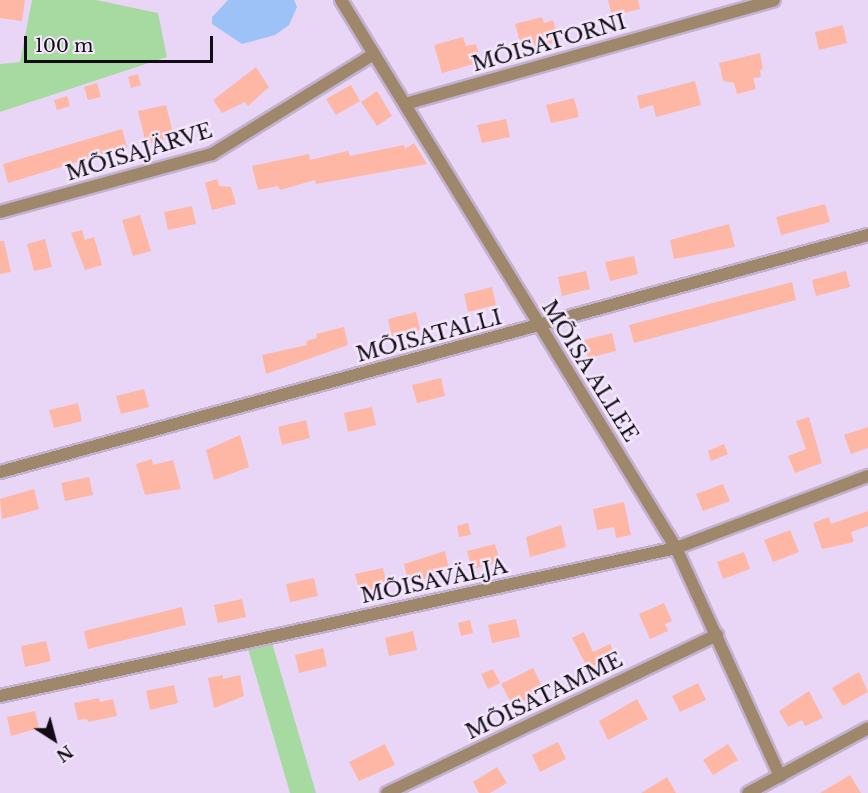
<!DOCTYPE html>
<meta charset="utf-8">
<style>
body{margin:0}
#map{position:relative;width:868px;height:793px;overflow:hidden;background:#e9d6f7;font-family:"Libre Baskerville",serif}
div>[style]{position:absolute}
.green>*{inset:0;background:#a6daa1}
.water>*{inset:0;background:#9dc2f8}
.building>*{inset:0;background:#feb7a5}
.roads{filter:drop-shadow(2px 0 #c2b2cf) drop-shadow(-2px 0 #c2b2cf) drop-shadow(0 2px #c2b2cf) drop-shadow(0 -2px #c2b2cf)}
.minor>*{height:12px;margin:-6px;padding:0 6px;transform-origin:6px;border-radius:6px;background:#9e876b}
span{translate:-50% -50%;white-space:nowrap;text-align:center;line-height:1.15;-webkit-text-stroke:5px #f2e7fa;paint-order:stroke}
.street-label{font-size:21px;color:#130c17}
.north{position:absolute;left:24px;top:709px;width:60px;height:60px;-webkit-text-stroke:4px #f2e7fa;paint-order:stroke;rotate:144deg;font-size:16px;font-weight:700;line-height:24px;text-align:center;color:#130c17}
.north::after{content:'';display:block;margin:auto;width:21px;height:27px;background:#130c17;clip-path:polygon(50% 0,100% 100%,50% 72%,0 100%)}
.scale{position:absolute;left:24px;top:36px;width:189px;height:27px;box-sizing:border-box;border:3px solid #130c17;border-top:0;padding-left:8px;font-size:18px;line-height:21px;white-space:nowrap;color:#130c17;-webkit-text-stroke:4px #f2e7fa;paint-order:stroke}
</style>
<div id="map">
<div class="green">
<i style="clip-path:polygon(32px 0,96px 0,158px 13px,167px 57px,0 112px,0 64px,20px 62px)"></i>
<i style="clip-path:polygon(270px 636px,316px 793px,290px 793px,246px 642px)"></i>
</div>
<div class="water">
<i style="clip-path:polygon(228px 0,294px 0,297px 7px,289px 25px,275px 35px,242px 44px,212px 24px,212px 17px)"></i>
</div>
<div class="building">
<i style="clip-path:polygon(0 0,25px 0,22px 21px,0 18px)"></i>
<i style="clip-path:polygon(608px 0,638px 0,640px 9px,612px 16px)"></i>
<i style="clip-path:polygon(542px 17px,544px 23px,553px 20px,559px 41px,523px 52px,515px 24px)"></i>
<i style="clip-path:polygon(843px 25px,847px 43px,819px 50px,815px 32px)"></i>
<i style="clip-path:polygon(463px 37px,466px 46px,476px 44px,481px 62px,442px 73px,434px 45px)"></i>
<i style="clip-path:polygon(760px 53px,763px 69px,760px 70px,761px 77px,753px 78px,756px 89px,737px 94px,734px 83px,723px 81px,719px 63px)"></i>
<i style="clip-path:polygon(256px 67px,269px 87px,248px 106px,245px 102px,222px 113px,213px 100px)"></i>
<i style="clip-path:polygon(138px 74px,141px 85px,131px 88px,128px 77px)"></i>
<i style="clip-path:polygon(695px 81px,701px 105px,656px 117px,653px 105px,640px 109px,637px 96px)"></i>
<i style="clip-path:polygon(97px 83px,101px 97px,88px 100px,84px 87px)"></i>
<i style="clip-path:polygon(351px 85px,360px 101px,336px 115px,326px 99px)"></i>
<i style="clip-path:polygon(377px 91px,392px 116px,377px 126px,361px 102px)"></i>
<i style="clip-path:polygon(67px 96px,70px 106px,57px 110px,54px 100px)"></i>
<i style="clip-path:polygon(574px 98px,579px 117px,551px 123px,546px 105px)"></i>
<i style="clip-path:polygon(166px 105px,174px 137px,146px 144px,138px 111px)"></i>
<i style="clip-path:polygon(506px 119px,510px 137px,482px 143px,477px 125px)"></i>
<i style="clip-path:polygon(122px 129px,127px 147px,8px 183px,3px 164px)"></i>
<i style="clip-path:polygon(414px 143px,427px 164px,316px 184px,315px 180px,280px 190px,278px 186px,258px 190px,252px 166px,309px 154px,310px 160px,348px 151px,350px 156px,404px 145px,405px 149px)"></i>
<i style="clip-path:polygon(217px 179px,219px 186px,231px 187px,236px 204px,212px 210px,205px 183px)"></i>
<i style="clip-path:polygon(825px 204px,830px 222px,781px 235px,776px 217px)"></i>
<i style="clip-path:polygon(192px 206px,196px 224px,168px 230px,164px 212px)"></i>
<i style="clip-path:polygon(140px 215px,151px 251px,133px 256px,122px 220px)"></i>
<i style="clip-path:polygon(729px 224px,735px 247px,674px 259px,670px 240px)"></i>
<i style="clip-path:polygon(82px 230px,85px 240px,94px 237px,102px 265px,85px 270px,71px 233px)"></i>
<i style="clip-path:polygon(45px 239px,52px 267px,34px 271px,27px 244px)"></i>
<i style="clip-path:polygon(0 241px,4px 241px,11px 272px,0 274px)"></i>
<i style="clip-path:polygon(634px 256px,638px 274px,610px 281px,605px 262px)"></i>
<i style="clip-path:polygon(586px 271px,590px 289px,562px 296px,558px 277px)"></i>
<i style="clip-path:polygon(846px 271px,850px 287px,816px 296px,812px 280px)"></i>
<i style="clip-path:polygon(792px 282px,796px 300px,634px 343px,629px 325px)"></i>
<i style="clip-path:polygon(492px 287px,496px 305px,468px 312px,464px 294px)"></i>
<i style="clip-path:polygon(416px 312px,420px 330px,392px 337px,388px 319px)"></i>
<i style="clip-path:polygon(344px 327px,348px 345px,266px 374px,262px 355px,307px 345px,306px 341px,317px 338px,316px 334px)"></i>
<i style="clip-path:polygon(612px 333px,616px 351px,588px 358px,584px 340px)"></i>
<i style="clip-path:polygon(441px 378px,445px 396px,417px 403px,412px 385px)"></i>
<i style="clip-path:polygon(144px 389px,149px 407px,121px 414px,116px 396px)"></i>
<i style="clip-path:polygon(78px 403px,82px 421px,54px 428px,49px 410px)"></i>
<i style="clip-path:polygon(372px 407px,376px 425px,348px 432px,344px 413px)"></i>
<i style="clip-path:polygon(809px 417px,822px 463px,795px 473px,788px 456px,806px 449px,796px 421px)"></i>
<i style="clip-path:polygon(306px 420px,310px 438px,282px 445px,278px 427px)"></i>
<i style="clip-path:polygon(868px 427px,868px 448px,851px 454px,844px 435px)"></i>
<i style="clip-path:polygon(240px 435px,249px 467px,214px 480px,206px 450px)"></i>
<i style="clip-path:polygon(724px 444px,728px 454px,711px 461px,708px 451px)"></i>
<i style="clip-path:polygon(152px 459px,153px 465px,173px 460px,181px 489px,145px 495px,136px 464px)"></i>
<i style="clip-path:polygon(89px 477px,93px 495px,65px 501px,61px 483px)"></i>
<i style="clip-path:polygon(723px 484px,730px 501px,703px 511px,696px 494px)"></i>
<i style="clip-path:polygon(34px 489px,39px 509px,2px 519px,0 499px)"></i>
<i style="clip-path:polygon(624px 502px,631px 535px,616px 538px,614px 527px,597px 530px,593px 509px)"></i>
<i style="clip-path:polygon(868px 511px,868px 526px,851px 532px,854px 542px,822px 549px,813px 523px,829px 517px,831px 524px)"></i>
<i style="clip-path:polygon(468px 523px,471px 535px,459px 537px,457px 526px)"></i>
<i style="clip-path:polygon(561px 525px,566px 547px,530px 557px,526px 537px)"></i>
<i style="clip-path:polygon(790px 530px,799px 552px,773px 562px,764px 540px)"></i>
<i style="clip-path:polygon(495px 544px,500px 562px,472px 569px,467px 551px)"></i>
<i style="clip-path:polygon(445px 551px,450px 574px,408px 582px,404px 564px)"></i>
<i style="clip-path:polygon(744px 552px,750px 569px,723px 579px,717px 562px)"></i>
<i style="clip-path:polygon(383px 568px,387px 586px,360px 592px,355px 574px)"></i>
<i style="clip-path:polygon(314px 578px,318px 596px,290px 602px,286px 584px)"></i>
<i style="clip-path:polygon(242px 599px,246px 617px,218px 623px,214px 605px)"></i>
<i style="clip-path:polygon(664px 603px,672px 621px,665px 624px,668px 631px,650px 639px,639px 614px)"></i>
<i style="clip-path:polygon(182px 607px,186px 625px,88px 649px,84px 631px)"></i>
<i style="clip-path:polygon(516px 619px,520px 637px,492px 643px,488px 625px)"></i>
<i style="clip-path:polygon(470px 620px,473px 633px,461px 636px,458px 623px)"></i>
<i style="clip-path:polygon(413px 631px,417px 650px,389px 656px,385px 638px)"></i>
<i style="clip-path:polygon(584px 632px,593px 652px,610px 644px,615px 655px,588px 669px,572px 638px)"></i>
<i style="clip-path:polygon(46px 641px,51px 661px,25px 667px,21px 646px)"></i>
<i style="clip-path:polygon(323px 648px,327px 666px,299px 673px,295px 655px)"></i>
<i style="clip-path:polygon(533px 668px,544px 690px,513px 706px,501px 684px)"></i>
<i style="clip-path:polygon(493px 669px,500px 683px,488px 689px,481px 674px)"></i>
<i style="clip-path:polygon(859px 672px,868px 692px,843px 706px,832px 688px)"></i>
<i style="clip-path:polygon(223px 675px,223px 679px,240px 675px,244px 696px,214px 708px,208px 678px)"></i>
<i style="clip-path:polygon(698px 683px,706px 700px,680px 712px,672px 696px)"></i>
<i style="clip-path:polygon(174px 685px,178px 703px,150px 710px,146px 691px)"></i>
<i style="clip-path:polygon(809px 691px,823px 718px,805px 726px,802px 720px,788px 727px,779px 711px)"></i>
<i style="clip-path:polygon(99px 698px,100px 702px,113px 699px,117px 716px,88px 722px,87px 719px,78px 720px,74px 703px)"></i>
<i style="clip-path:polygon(637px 699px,648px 719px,608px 740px,599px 721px)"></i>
<i style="clip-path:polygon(35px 711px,39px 728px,11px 736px,7px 717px)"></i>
<i style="clip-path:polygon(558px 742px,566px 759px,540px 772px,532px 755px)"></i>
<i style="clip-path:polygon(385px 744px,395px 765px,359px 781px,349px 762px)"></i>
<i style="clip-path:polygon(728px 744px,738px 760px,713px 775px,703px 760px)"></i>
<i style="clip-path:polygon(497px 767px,507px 783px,490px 793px,479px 793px,473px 782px)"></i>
<i style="clip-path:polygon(850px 775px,861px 793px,820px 793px)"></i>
<i style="clip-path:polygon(667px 777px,676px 793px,641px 793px)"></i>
</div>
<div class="roads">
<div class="minor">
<i style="left:341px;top:0;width:642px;rotate:58.56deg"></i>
<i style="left:676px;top:548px;width:251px;rotate:65.5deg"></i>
<i style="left:405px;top:104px;width:383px;rotate:-15.7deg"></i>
<i style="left:0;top:212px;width:220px;rotate:-15.3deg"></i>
<i style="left:212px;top:154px;width:190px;rotate:-31.7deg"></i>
<i style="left:0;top:472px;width:900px;rotate:-15.27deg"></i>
<i style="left:0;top:696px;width:692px;rotate:-12.35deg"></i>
<i style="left:676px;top:548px;width:205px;rotate:-20.6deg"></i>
<i style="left:387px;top:793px;width:366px;rotate:-25.6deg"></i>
<i style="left:748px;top:793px;width:136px;rotate:-28.4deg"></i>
</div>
</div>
<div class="street-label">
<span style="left:549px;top:43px;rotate:-16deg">MÕISATORNI</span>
<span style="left:139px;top:152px;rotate:-17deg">MÕISAJÄRVE</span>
<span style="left:429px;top:336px;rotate:-15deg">MÕISATALLI</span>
<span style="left:590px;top:371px;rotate:58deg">MÕISA ALLEE</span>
<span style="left:434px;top:581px;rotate:-12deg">MÕISAVÄLJA</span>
<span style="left:544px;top:696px;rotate:-26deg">MÕISATAMME</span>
</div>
<div class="north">N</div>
<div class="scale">100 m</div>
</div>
